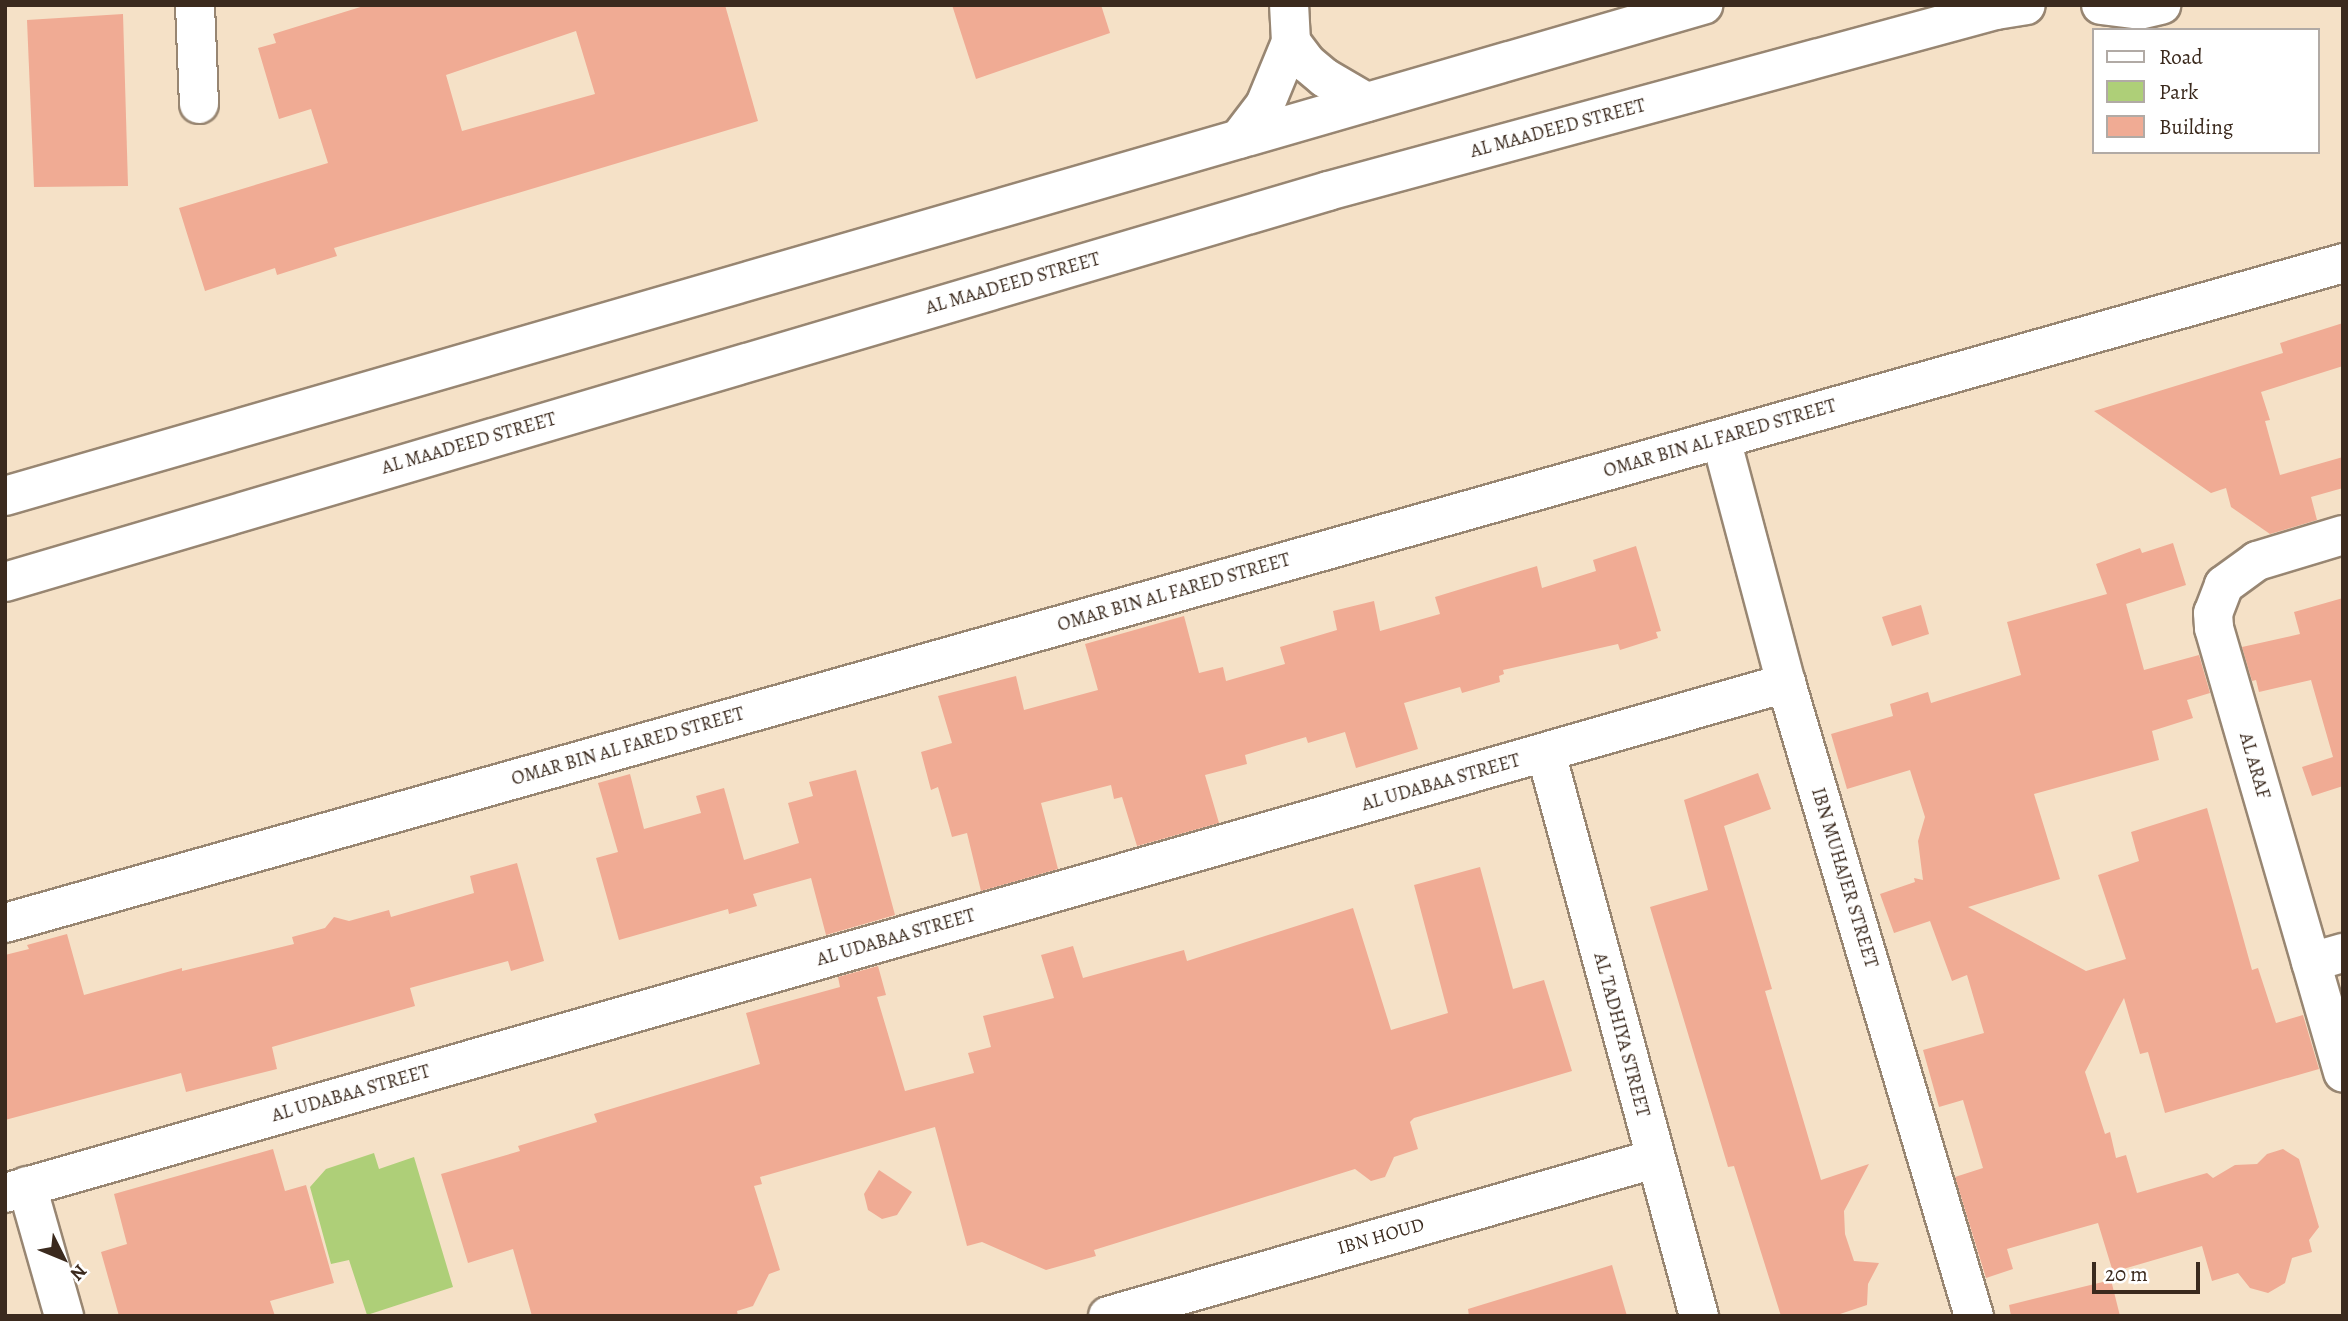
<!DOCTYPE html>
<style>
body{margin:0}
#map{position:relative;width:2348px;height:1321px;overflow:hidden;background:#f5e1c7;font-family:Alegreya,serif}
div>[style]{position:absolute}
.green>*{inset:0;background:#aecf78}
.building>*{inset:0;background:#f0ab94}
.roads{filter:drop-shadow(2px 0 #988672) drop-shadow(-2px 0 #988672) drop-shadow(0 2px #988672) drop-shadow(0 -2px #988672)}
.minor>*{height:38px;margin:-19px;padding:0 19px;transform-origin:19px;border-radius:19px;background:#fff}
span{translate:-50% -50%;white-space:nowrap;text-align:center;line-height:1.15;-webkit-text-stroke:6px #fff;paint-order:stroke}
.street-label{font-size:19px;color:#3b2a1e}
.frame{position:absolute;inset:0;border:7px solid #3b2a1e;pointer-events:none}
.legend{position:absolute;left:2092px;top:28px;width:228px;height:126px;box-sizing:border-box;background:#fff;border:2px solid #b1aaa5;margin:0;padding:9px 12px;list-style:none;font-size:21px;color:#3b2a1e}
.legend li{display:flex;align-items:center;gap:14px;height:35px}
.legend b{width:35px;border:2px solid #b1aaa5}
.north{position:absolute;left:28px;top:1223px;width:70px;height:70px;-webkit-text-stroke:5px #fff;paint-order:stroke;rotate:133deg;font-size:19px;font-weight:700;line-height:28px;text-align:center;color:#3b2a1e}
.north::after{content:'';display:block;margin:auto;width:24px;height:32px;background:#3b2a1e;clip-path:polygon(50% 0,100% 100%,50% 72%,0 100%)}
.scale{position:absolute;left:2092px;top:1262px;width:108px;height:32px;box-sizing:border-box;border:4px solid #3b2a1e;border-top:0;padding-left:9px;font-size:21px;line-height:24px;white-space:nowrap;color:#3b2a1e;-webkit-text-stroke:5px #fff;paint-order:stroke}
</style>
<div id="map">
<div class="green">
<i style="clip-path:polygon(374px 1153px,379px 1169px,414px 1157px,453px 1287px,367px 1315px,349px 1260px,331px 1264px,310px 1187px,326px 1169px)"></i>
</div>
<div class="building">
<i style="clip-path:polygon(evenodd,367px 5px,725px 5px,758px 121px,334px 248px,337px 256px,277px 275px,275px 268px,205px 291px,179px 208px,328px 163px,311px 109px,279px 119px,258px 48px,276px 43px,273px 34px,367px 5px,576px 31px,595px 94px,462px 131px,446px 75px,576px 31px)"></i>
<i style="clip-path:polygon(952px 5px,1101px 5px,1110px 33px,976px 79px)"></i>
<i style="clip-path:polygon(123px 14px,128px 186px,34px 187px,27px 20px)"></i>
<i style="clip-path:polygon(2343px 323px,2343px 366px,2261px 392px,2270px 420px,2265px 421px,2280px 475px,2343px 457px,2343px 488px,2311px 497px,2317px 520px,2270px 534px,2231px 507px,2226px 488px,2211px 493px,2094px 411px,2283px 353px,2280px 343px)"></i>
<i style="clip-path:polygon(2173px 543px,2186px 585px,2126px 604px,2144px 670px,2199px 655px,2210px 693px,2187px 700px,2193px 718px,2152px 731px,2159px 760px,2034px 794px,2060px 879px,1968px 907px,2086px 971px,2126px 959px,2098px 875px,2139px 861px,2131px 832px,2207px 808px,2252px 970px,2258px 968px,2276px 1023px,2303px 1015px,2319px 1069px,2165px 1113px,2148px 1052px,2140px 1054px,2124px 998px,2085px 1072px,2105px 1134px,2110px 1132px,2116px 1158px,2126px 1155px,2137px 1193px,2207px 1173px,2213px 1178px,2235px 1165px,2257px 1164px,2267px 1154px,2283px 1149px,2299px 1159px,2319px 1227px,2309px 1240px,2312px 1252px,2292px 1258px,2285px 1283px,2268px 1293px,2250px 1288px,2238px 1273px,2212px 1281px,2202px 1246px,2113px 1272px,2098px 1223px,2007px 1249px,2013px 1269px,1986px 1278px,1955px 1177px,1983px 1168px,1963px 1100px,1939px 1107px,1923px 1050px,1984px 1033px,1967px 975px,1952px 981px,1930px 921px,1894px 933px,1880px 894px,1915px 882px,1914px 878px,1923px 880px,1918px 841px,1925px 817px,1910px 770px,1847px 789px,1831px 734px,1893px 716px,1890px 704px,1928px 692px,1931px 703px,2021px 675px,2007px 622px,2107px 594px,2096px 564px,2140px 548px,2142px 553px)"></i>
<i style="clip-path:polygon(1636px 546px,1661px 631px,1656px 632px,1658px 638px,1620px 650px,1618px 644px,1503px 670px,1504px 674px,1499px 676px,1500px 682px,1462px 693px,1460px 687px,1404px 703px,1418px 749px,1356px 768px,1345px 732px,1308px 743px,1306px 737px,1245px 755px,1247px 764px,1205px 775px,1219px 823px,1137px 846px,1122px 797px,1114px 799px,1111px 785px,1041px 803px,1058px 869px,981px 891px,967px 833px,952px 837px,938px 787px,931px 790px,921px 752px,952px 743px,938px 696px,1016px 676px,1024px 710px,1098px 690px,1085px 644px,1184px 616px,1199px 673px,1223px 667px,1226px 681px,1285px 664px,1280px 647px,1337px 630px,1333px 611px,1374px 601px,1380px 631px,1440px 614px,1435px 597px,1537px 566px,1542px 588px,1596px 571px,1593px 560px)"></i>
<i style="clip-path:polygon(2343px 598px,2343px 786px,2312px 796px,2302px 767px,2333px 757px,2311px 680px,2259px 692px,2256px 680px,2252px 681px,2242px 647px,2300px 634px,2294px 612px)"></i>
<i style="clip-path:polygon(1921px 605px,1929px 634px,1892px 646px,1882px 617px)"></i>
<i style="clip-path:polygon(856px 770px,895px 915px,826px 935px,811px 878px,753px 894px,757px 906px,729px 914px,728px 909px,619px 940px,596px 858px,618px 852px,598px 783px,630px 774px,644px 829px,701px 813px,696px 796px,724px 788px,744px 860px,799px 843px,788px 803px,813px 796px,809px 782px)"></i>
<i style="clip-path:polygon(1758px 773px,1771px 809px,1724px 826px,1772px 989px,1765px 991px,1821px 1180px,1869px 1164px,1844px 1211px,1845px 1234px,1854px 1261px,1879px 1263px,1868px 1284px,1867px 1305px,1834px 1316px,1781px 1316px,1734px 1166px,1728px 1167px,1650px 907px,1708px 890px,1684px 800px)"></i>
<i style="clip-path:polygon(517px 863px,544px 961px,511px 971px,508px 961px,410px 988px,415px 1006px,272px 1047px,277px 1069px,186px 1092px,181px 1073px,5px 1120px,5px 955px,29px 949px,27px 945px,67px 934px,84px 995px,182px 968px,182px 971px,294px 944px,292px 937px,325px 928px,334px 917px,349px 921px,389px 910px,391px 917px,474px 893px,470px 876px)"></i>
<i style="clip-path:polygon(1480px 867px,1513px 989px,1544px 980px,1572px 1071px,1414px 1118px,1410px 1122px,1418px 1149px,1394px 1157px,1385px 1177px,1371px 1181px,1355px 1169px,1094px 1250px,1096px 1256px,1046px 1270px,982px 1242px,967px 1246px,935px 1127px,760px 1177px,762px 1184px,754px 1186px,780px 1270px,769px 1274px,753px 1306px,737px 1311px,738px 1316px,532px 1316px,513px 1249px,468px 1263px,441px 1174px,520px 1151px,518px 1146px,597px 1122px,594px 1114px,760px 1064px,746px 1013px,840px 987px,838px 977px,878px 966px,886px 995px,877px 997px,905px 1091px,974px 1073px,968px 1053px,991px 1047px,983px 1016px,1054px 998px,1041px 955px,1073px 946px,1083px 978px,1184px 950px,1187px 961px,1353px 908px,1391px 1030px,1448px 1013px,1414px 885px)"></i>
<i style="clip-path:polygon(273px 1149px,285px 1191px,306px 1185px,334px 1283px,270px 1301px,275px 1316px,119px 1316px,101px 1252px,127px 1244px,114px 1194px)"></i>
<i style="clip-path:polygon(879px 1170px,912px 1192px,897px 1215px,882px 1219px,868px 1210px,864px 1194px)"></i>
<i style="clip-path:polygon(1612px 1265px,1627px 1316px,1469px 1316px,1468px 1309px)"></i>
<i style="clip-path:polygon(2111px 1280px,2120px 1316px,2011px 1316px,2009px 1305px)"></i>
</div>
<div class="roads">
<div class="minor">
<i style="left:195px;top:5px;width:99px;rotate:87.7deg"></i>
<i style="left:2101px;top:5px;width:38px;rotate:7deg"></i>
<i style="left:2139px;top:10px;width:23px;rotate:-13deg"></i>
<i style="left:1291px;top:42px;width:26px;rotate:53deg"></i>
<i style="left:1307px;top:63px;width:23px;rotate:40deg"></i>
<i style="left:1325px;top:78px;width:48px;rotate:30.3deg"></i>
<i style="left:1239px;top:139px;width:43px;rotate:-52.6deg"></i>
<i style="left:1265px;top:105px;width:68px;rotate:-67.6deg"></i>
<i style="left:1291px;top:42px;width:37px;rotate:-93deg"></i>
<i style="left:1721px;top:439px;width:253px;rotate:75.1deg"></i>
<i style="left:1786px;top:683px;width:660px;rotate:73.46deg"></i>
<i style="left:5px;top:496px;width:1768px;rotate:-16.13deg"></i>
<i style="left:2343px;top:535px;width:90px;rotate:163.2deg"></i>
<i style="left:2257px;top:561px;width:41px;rotate:144deg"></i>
<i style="left:2224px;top:585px;width:30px;rotate:111deg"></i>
<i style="left:2213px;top:613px;width:15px;rotate:86deg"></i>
<i style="left:2214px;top:628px;width:463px;rotate:73.8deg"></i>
<i style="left:5px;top:582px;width:1380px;rotate:-16.46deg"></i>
<i style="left:1328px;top:191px;width:692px;rotate:-15.16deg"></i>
<i style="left:1996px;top:10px;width:30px;rotate:-9deg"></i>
<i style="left:1546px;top:753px;width:583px;rotate:74.8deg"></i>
<i style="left:5px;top:923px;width:2429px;rotate:-15.76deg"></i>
<i style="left:2311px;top:962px;width:33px;rotate:-16deg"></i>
<i style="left:27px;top:1186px;width:135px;rotate:74.1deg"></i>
<i style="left:5px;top:1193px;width:1853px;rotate:-15.98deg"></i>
<i style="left:1108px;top:1316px;width:568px;rotate:-16.04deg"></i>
</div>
</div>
<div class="street-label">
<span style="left:1558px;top:129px;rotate:-15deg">AL MAADEED STREET</span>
<span style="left:1013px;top:284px;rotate:-16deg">AL MAADEED STREET</span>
<span style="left:1720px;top:439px;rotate:-16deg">OMAR BIN AL FARED STREET</span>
<span style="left:469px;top:444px;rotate:-16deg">AL MAADEED STREET</span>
<span style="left:1174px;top:593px;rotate:-16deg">OMAR BIN AL FARED STREET</span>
<span style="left:628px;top:747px;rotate:-16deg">OMAR BIN AL FARED STREET</span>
<span style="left:2254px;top:766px;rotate:74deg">AL ARAF</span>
<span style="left:1441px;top:783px;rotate:-16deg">AL UDABAA STREET</span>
<span style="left:1844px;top:878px;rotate:73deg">IBN MUHAJER STREET</span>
<span style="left:896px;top:938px;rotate:-16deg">AL UDABAA STREET</span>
<span style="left:1621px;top:1035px;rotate:75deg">AL TADHIYA STREET</span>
<span style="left:351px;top:1094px;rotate:-16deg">AL UDABAA STREET</span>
<span style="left:1381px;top:1237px;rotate:-16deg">IBN HOUD</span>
</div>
<div class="frame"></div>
<ul class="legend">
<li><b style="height:9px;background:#fff"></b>Road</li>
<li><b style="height:19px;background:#aecf78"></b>Park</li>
<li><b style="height:19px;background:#f0ab94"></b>Building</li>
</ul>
<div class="north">N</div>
<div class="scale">20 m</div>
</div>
